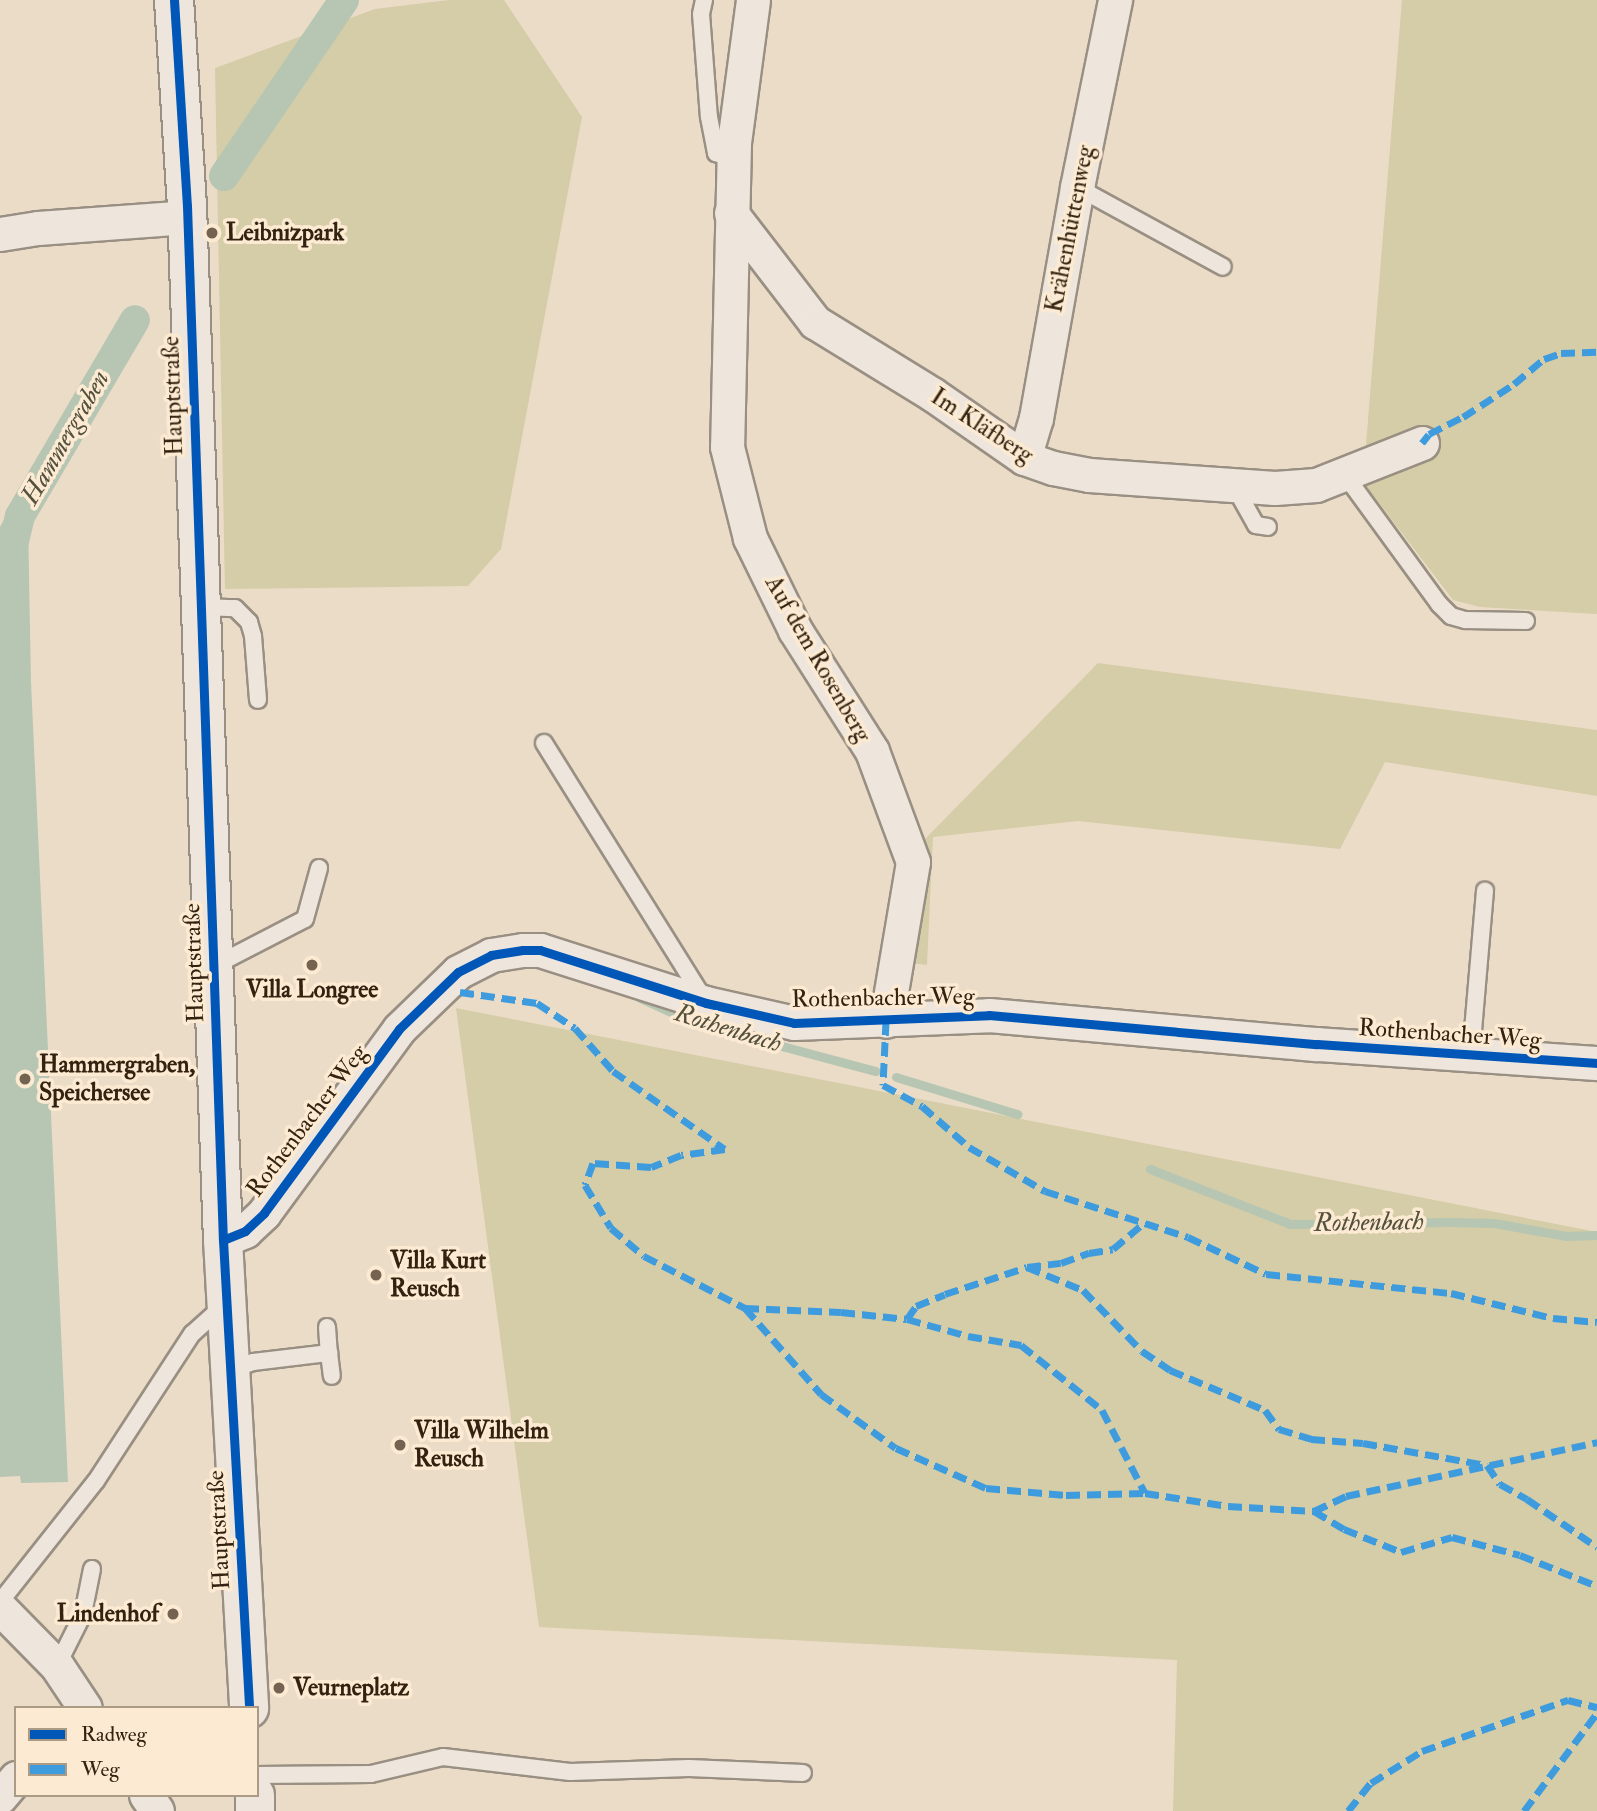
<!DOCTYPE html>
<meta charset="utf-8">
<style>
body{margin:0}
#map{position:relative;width:1597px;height:1811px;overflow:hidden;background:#ebdcc8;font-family:"IM FELL Double Pica",serif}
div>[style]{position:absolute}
.green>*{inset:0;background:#d4cda7}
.water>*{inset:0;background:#b6c6b2}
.stream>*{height:9px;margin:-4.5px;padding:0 4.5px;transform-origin:4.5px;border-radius:4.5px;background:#b6c6b2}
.canal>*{height:30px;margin:-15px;padding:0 15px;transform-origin:15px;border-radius:15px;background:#b6c6b2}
.roads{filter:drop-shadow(2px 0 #998f82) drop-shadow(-2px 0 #998f82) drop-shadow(0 2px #998f82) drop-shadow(0 -2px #998f82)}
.service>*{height:16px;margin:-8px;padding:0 8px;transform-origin:8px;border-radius:8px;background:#eee6dc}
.minor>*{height:33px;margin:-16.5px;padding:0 16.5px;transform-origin:16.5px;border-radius:16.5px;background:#eee6dc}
.secondary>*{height:38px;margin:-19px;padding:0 19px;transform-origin:19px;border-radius:19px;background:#eee6dc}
.quiet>*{height:7px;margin-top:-3.5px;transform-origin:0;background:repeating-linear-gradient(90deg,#3e9cde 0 14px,transparent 0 21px)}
.cycleway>*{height:9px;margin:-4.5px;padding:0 4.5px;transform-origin:4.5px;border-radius:4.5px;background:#0057b8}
.dots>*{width:19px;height:19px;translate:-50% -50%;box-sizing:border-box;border:4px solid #fcead2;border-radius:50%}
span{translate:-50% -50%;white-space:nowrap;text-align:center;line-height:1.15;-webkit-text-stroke:7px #fcead2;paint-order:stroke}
.street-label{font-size:24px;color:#32220f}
.poi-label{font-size:24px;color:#32220f;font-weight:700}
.left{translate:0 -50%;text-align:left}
.right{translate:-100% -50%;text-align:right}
.water-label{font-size:26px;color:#53503d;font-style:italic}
.legend{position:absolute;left:14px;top:1706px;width:245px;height:91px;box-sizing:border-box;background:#fcead2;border:2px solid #ab9a84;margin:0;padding:9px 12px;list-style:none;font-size:21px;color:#32220f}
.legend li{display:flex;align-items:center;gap:14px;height:35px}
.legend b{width:35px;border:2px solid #ab9a84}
</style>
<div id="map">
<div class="green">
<i style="clip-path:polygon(449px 0,504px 0,582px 117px,501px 549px,468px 586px,225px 589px,215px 68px,375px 9px)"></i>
<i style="clip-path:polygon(1402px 0,1597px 0,1597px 614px,1480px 607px,1453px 600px,1363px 482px)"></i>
<i style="clip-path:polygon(1098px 663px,1597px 730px,1597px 796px,1385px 762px,1340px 849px,1078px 821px,933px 837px,927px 965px,902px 962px,924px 840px)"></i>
<i style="clip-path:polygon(456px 1008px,1597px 1232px,1597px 1811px,1173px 1811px,1177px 1660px,539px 1627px)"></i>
</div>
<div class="water">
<i style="clip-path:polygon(10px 509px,28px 522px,31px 682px,68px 1482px,21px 1483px,20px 1476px,0 1477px,0 527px)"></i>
</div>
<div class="stream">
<i style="left:640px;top:998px;width:60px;rotate:24.4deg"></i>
<i style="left:695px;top:1023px;width:187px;rotate:14.9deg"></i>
<i style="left:896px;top:1077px;width:127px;rotate:17deg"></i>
<i style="left:1150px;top:1169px;width:150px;rotate:21.4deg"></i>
<i style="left:1290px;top:1224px;width:162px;rotate:-0.7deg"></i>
<i style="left:1452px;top:1222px;width:42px;rotate:1.4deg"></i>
<i style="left:1494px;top:1223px;width:73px;rotate:10.2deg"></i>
<i style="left:1566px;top:1236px;width:31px;rotate:-2deg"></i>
</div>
<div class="canal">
<i style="left:224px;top:176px;width:213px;rotate:-55.7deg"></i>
<i style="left:0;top:601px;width:87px;rotate:-76.8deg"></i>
<i style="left:20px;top:516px;width:227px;rotate:-59.6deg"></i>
</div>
<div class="roads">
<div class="service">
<i style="left:704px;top:0;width:14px;rotate:102deg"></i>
<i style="left:701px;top:14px;width:103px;rotate:85.6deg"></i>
<i style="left:709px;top:117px;width:37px;rotate:79deg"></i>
<i style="left:716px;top:153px;width:18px;rotate:19deg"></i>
<i style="left:1077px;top:187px;width:166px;rotate:28.7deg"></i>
<i style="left:1345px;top:475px;width:160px;rotate:53.9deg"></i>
<i style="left:1439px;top:604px;width:17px;rotate:45deg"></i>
<i style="left:1451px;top:616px;width:15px;rotate:16deg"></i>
<i style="left:1465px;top:620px;width:61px;rotate:0.9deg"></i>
<i style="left:1233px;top:484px;width:47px;rotate:60.7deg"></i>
<i style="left:1256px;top:525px;width:12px;rotate:9deg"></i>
<i style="left:202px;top:607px;width:33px;rotate:2deg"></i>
<i style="left:235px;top:608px;width:20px;rotate:45deg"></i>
<i style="left:249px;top:622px;width:15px;rotate:74deg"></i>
<i style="left:253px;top:636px;width:64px;rotate:85.5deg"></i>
<i style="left:544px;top:743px;width:302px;rotate:58deg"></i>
<i style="left:214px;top:966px;width:102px;rotate:-27.3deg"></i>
<i style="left:305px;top:919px;width:53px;rotate:-74.6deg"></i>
<i style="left:1471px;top:1054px;width:164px;rotate:-85.1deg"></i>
<i style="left:327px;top:1327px;width:26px;rotate:86deg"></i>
<i style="left:230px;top:1370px;width:24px;rotate:-19deg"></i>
<i style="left:253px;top:1362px;width:77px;rotate:-6.8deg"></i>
<i style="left:329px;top:1353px;width:23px;rotate:83deg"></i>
<i style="left:0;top:1602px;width:154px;rotate:-51.6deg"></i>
<i style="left:96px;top:1481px;width:176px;rotate:-56.9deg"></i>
<i style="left:192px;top:1334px;width:42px;rotate:-42.1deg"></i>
<i style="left:57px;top:1666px;width:58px;rotate:-63.4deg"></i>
<i style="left:83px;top:1614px;width:46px;rotate:-78.7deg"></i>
<i style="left:257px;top:1775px;width:114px;rotate:-0.5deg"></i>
<i style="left:371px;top:1774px;width:74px;rotate:-13.3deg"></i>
<i style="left:443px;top:1757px;width:128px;rotate:6.7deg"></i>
<i style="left:570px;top:1772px;width:119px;rotate:-1.9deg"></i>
<i style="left:689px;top:1768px;width:114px;rotate:2.5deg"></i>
</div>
<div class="minor">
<i style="left:753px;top:0;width:144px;rotate:97.6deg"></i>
<i style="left:734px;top:143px;width:304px;rotate:91.3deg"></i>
<i style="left:727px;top:447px;width:94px;rotate:75.8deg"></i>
<i style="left:750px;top:538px;width:102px;rotate:63.9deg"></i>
<i style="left:795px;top:630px;width:143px;rotate:57.5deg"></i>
<i style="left:872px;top:751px;width:118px;rotate:69.7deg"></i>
<i style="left:913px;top:862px;width:161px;rotate:99.6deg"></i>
<i style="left:731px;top:213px;width:138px;rotate:52.4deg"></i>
<i style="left:815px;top:322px;width:137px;rotate:31.6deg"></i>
<i style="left:932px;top:394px;width:112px;rotate:34.8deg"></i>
<i style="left:1024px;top:458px;width:31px;rotate:19deg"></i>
<i style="left:1053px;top:468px;width:37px;rotate:11deg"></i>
<i style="left:1089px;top:475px;width:186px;rotate:4deg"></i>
<i style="left:1275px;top:488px;width:41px;rotate:-4.2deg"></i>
<i style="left:1316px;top:485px;width:114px;rotate:-21.6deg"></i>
<i style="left:0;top:234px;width:38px;rotate:-9deg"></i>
<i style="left:38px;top:228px;width:149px;rotate:-4.2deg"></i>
<i style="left:1024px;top:458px;width:42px;rotate:-73.3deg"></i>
<i style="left:1036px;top:418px;width:235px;rotate:-79.9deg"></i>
<i style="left:1077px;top:187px;width:191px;rotate:-78.5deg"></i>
<i style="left:223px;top:1240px;width:24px;rotate:-22deg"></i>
<i style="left:245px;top:1231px;width:26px;rotate:-43deg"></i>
<i style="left:264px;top:1213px;width:228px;rotate:-53.7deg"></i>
<i style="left:399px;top:1029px;width:82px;rotate:-44deg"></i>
<i style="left:458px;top:972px;width:37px;rotate:-27deg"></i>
<i style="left:491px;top:955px;width:32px;rotate:-9deg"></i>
<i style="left:523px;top:950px;width:17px"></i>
<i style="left:540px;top:950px;width:174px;rotate:17.7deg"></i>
<i style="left:706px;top:1003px;width:90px;rotate:12.8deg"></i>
<i style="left:794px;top:1023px;width:195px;rotate:-2.3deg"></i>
<i style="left:989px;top:1015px;width:329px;rotate:5.1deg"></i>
<i style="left:1317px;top:1044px;width:281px;rotate:3.9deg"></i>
<i style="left:0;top:1608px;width:81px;rotate:45.5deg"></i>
<i style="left:57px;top:1666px;width:50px;rotate:56.3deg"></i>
<i style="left:146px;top:1795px;width:19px;rotate:55deg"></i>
<i style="left:0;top:1797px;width:25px;rotate:-50deg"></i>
</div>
<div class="secondary">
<i style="left:174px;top:0;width:206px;rotate:86.4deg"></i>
<i style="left:187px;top:206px;width:1035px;rotate:88.01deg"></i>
<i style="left:223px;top:1240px;width:469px;rotate:86.8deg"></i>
<i style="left:255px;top:1795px;width:16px;rotate:90deg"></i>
</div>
</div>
<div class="quiet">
<i style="left:1422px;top:443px;width:11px;rotate:-52deg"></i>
<i style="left:1429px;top:434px;width:38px;rotate:-27deg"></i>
<i style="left:1463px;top:417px;width:61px;rotate:-32.9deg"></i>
<i style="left:1514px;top:384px;width:39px;rotate:-40deg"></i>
<i style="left:1544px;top:359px;width:18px;rotate:-19deg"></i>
<i style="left:1561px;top:353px;width:36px;rotate:-2deg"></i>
<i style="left:460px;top:992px;width:78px;rotate:8.1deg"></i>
<i style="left:537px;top:1003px;width:45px;rotate:33.3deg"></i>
<i style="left:575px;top:1028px;width:57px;rotate:48.5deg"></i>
<i style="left:613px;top:1071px;width:136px;rotate:34.9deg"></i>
<i style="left:886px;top:1021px;width:64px;rotate:92.7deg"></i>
<i style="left:883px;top:1085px;width:44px;rotate:28.3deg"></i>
<i style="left:922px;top:1106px;width:62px;rotate:41.1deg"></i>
<i style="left:969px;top:1147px;width:88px;rotate:30.1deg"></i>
<i style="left:1045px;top:1191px;width:150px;rotate:17.8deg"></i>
<i style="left:1188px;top:1237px;width:86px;rotate:25.4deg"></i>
<i style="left:1266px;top:1274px;width:186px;rotate:5.9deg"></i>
<i style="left:1451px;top:1293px;width:105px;rotate:13.8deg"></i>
<i style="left:1553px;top:1318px;width:44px;rotate:5.2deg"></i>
<i style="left:725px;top:1149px;width:44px;rotate:172.2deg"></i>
<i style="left:681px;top:1155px;width:32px;rotate:158deg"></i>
<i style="left:651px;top:1167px;width:58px;rotate:-176.1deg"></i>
<i style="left:593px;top:1163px;width:23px;rotate:110deg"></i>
<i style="left:585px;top:1185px;width:50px;rotate:58.8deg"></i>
<i style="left:611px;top:1228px;width:43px;rotate:40.3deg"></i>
<i style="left:644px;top:1256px;width:114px;rotate:27.2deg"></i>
<i style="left:745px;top:1308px;width:115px;rotate:48.5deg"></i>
<i style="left:821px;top:1394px;width:92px;rotate:35.8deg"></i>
<i style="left:896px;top:1448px;width:98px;rotate:24deg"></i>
<i style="left:986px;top:1488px;width:80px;rotate:5deg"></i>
<i style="left:1066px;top:1495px;width:79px;rotate:-1.5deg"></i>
<i style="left:1145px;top:1493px;width:84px;rotate:8.9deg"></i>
<i style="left:1228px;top:1506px;width:86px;rotate:3.3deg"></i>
<i style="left:1314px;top:1511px;width:35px;rotate:-25deg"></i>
<i style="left:1346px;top:1496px;width:257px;rotate:-12.1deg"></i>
<i style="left:1027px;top:1267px;width:61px;rotate:22.3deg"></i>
<i style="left:1083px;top:1290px;width:85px;rotate:46deg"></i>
<i style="left:1142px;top:1351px;width:34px;rotate:34deg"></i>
<i style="left:1170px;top:1370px;width:103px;rotate:22.8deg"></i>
<i style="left:1265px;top:1410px;width:24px;rotate:54deg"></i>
<i style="left:1279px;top:1429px;width:34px;rotate:17deg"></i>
<i style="left:1311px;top:1439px;width:52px;rotate:4.4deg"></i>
<i style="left:1363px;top:1443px;width:126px;rotate:10.1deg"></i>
<i style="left:1487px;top:1465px;width:23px;rotate:56deg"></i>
<i style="left:1500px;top:1484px;width:31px;rotate:29deg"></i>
<i style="left:1527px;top:1499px;width:85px;rotate:34.4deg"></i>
<i style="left:745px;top:1308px;width:96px;rotate:2.4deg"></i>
<i style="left:841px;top:1312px;width:66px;rotate:6.1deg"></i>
<i style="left:907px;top:1319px;width:16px;rotate:-55deg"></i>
<i style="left:916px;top:1306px;width:31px;rotate:-22deg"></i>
<i style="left:945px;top:1294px;width:86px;rotate:-18.2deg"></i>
<i style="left:1027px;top:1267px;width:34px;rotate:-7deg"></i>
<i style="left:1061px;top:1263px;width:30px;rotate:-20deg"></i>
<i style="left:1089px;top:1253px;width:24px;rotate:-9deg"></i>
<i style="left:1113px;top:1249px;width:39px;rotate:-40deg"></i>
<i style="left:907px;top:1319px;width:63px;rotate:15.6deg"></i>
<i style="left:968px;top:1336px;width:54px;rotate:9.6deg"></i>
<i style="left:1021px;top:1345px;width:104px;rotate:38.7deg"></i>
<i style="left:1102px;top:1410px;width:93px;rotate:62.6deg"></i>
<i style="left:1314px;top:1511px;width:35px;rotate:31deg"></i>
<i style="left:1344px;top:1529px;width:61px;rotate:22deg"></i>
<i style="left:1401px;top:1552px;width:53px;rotate:-16.4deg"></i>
<i style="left:1452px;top:1537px;width:70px;rotate:14.8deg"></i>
<i style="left:1520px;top:1555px;width:83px;rotate:21.9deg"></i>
<i style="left:1348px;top:1811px;width:36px;rotate:-51deg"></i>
<i style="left:1371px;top:1783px;width:60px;rotate:-32.1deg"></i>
<i style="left:1422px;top:1751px;width:155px;rotate:-19.3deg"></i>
<i style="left:1568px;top:1700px;width:30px;rotate:14deg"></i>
<i style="left:1524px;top:1811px;width:122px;rotate:-53.3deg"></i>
</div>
<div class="cycleway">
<i style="left:174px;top:0;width:206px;rotate:86.4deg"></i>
<i style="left:187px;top:206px;width:1035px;rotate:88.01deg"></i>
<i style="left:223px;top:1240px;width:469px;rotate:86.8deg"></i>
<i style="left:223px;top:1240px;width:24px;rotate:-22deg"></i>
<i style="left:245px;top:1231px;width:26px;rotate:-43deg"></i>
<i style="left:264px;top:1213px;width:228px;rotate:-53.7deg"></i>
<i style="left:399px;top:1029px;width:82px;rotate:-44deg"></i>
<i style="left:458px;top:972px;width:37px;rotate:-27deg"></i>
<i style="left:491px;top:955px;width:32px;rotate:-9deg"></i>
<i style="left:523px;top:950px;width:17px"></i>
<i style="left:540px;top:950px;width:174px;rotate:17.7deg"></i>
<i style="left:706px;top:1003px;width:90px;rotate:12.8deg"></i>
<i style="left:794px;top:1023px;width:195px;rotate:-2.3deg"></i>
<i style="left:989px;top:1015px;width:329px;rotate:5.1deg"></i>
<i style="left:1317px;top:1044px;width:281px;rotate:3.9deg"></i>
</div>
<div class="dots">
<i style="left:212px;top:233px;background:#736350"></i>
<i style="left:312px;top:965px;background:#736350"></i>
<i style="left:25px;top:1079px;background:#736350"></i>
<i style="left:376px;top:1275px;background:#736350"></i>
<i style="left:400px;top:1445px;background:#736350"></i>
<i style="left:173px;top:1614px;background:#736350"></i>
<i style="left:279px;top:1688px;background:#736350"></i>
</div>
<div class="street-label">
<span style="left:1070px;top:229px;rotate:-79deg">Krähenhüttenweg</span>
<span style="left:173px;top:396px;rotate:-92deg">Hauptstraße</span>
<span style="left:982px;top:426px;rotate:33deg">Im Kläfberg</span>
<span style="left:818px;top:659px;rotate:60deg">Auf dem Rosenberg</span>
<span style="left:194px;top:963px;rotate:-92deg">Hauptstraße</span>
<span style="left:883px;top:998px;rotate:-1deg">Rothenbacher Weg</span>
<span style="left:1450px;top:1034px;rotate:4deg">Rothenbacher Weg</span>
<span style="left:307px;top:1121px;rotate:-53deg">Rothenbacher Weg</span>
<span style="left:219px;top:1530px;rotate:-93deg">Hauptstraße</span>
</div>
<div class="poi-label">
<span class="left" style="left:226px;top:233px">Leibnizpark</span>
<span style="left:312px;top:990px">Villa Longree</span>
<span class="left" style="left:39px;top:1079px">Hammergraben,<br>Speichersee</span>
<span class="left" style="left:390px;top:1275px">Villa Kurt<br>Reusch</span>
<span class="left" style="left:414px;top:1445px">Villa Wilhelm<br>Reusch</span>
<span class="right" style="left:159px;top:1614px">Lindenhof</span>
<span class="left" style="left:293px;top:1688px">Veurneplatz</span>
</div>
<div class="water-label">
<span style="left:66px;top:438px;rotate:-60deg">Hammergraben</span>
<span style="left:728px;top:1029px;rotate:17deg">Rothenbach</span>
<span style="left:1369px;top:1223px;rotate:-1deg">Rothenbach</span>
</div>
<ul class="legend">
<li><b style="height:9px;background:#0057b8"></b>Radweg</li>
<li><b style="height:9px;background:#3e9cde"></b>Weg</li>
</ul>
</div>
